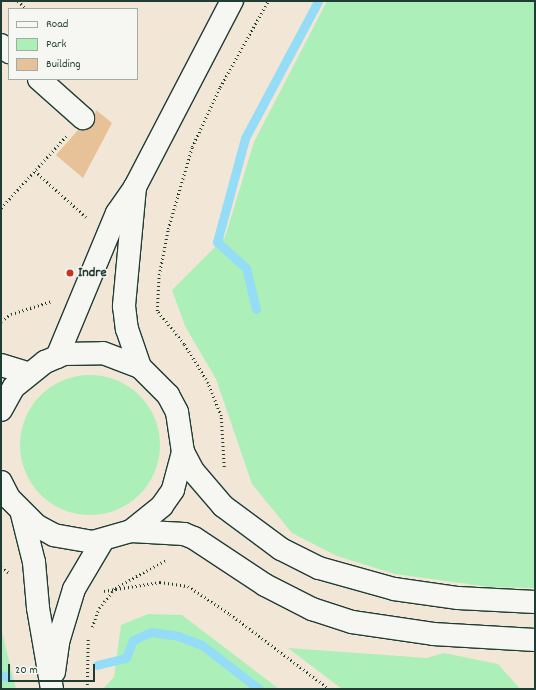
<!DOCTYPE html>
<style>
body{margin:0}
#map{position:relative;width:536px;height:690px;overflow:hidden;background:#f2e6d7;font-family:Dekko,sans-serif}
div>[style]{position:absolute}
.green>*{inset:0;background:#adefb8}
.round{border-radius:50%}
.stream>*{height:9px;margin:-4.5px;padding:0 4.5px;transform-origin:4.5px;border-radius:4.5px;background:#95ddf7}
.building>*{inset:0;background:#e7c198}
.path>*{height:2.5px;margin-top:-1.25px;transform-origin:0;background:repeating-linear-gradient(90deg,#1f3d34 0 1px,transparent 0 4px)}
.roads{filter:drop-shadow(1px 0 #1f3d34) drop-shadow(-1px 0 #1f3d34) drop-shadow(0 1px #1f3d34) drop-shadow(0 -1px #1f3d34)}
.minor>*{height:22px;margin:-11px;padding:0 11px;transform-origin:11px;border-radius:11px;background:#f6f6f2}
.major>*{height:22px;margin:-11px;padding:0 11px;transform-origin:11px;border-radius:11px;background:#f6f6f2}
.dots>*{width:11px;height:11px;translate:-50% -50%;box-sizing:border-box;border:2px solid #f6f6f2;border-radius:50%}
span{translate:-50% -50%;white-space:nowrap;text-align:center;line-height:1.15;-webkit-text-stroke:3px #f6f6f2;paint-order:stroke}
.poi-label{font-size:14px;color:#1f3d34;font-weight:700}
.left{translate:0 -50%;text-align:left}
.frame{position:absolute;inset:0;border:2px solid #1f3d34;pointer-events:none}
.legend{position:absolute;left:8px;top:8px;width:130px;height:72px;box-sizing:border-box;background:#f6f6f2;border:1px solid #a0aca6;margin:0;padding:5px 7px;list-style:none;font-size:12px;color:#1f3d34}
.legend li{display:flex;align-items:center;gap:8px;height:20px}
.legend b{width:20px;border:1px solid #a0aca6}
.scale{position:absolute;left:8px;top:664px;width:87px;height:18px;box-sizing:border-box;border:2px solid #1f3d34;border-top:0;padding-left:5px;font-size:12px;line-height:14px;white-space:nowrap;color:#1f3d34;-webkit-text-stroke:3px #f6f6f2;paint-order:stroke}
</style>
<div id="map">
<div class="green">
<i style="clip-path:polygon(327px 1px,535px 1px,535px 588px,490px 587px,395px 574px,337px 556px,292px 533px,252px 484px,216px 379px,185px 326px,172px 290px,225px 237px,254px 142px)"></i>
<i class="round" style="left:20px;top:375px;width:140px;height:140px"></i>
<i style="clip-path:polygon(148px 614px,182px 615px,279px 689px,103px 689px,114px 677px,121px 625px)"></i>
<i style="clip-path:polygon(1px 628px,16px 689px,1px 689px)"></i>
<i style="clip-path:polygon(288px 648px,427px 658px,444px 653px,498px 664px,520px 689px,342px 689px)"></i>
</div>
<div class="stream">
<i style="left:256px;top:309px;width:42px;rotate:-103.7deg"></i>
<i style="left:246px;top:268px;width:39px;rotate:-138deg"></i>
<i style="left:217px;top:242px;width:108px;rotate:-74.9deg"></i>
<i style="left:245px;top:138px;width:155px;rotate:-61.9deg"></i>
<i style="left:97px;top:665px;width:30px;rotate:-14deg"></i>
<i style="left:126px;top:658px;width:19px;rotate:-69deg"></i>
<i style="left:133px;top:640px;width:20px;rotate:-24deg"></i>
<i style="left:151px;top:632px;width:27px;rotate:8deg"></i>
<i style="left:178px;top:636px;width:26px;rotate:21deg"></i>
<i style="left:202px;top:645px;width:72px;rotate:37.7deg"></i>
<i style="left:1px;top:675px;width:6px;rotate:18deg"></i>
</div>
<div class="building">
<i style="clip-path:polygon(96px 110px,112px 123px,83px 178px,56px 155px,79px 129px,92px 127px)"></i>
</div>
<div class="path">
<i style="left:18px;top:1px;width:12px;rotate:42deg"></i>
<i style="left:35px;top:171px;width:69px;rotate:42deg"></i>
<i style="left:1px;top:208px;width:97px;rotate:-47.9deg"></i>
<i style="left:1px;top:321px;width:12px;rotate:-35deg"></i>
<i style="left:11px;top:314px;width:43px;rotate:-17.6deg"></i>
<i style="left:224px;top:467px;width:51px;rotate:-93.4deg"></i>
<i style="left:221px;top:416px;width:35px;rotate:-112deg"></i>
<i style="left:208px;top:383px;width:46px;rotate:-121.6deg"></i>
<i style="left:184px;top:344px;width:43px;rotate:-129.3deg"></i>
<i style="left:157px;top:311px;width:36px;rotate:-87deg"></i>
<i style="left:159px;top:275px;width:47px;rotate:-78.9deg"></i>
<i style="left:168px;top:229px;width:85px;rotate:-73.7deg"></i>
<i style="left:192px;top:147px;width:66px;rotate:-65deg"></i>
<i style="left:220px;top:87px;width:98px;rotate:-60.8deg"></i>
<i style="left:1px;top:567px;width:9px;rotate:36deg"></i>
<i style="left:104px;top:591px;width:57px;rotate:-9.1deg"></i>
<i style="left:160px;top:582px;width:28px;rotate:8deg"></i>
<i style="left:188px;top:586px;width:50px;rotate:33.7deg"></i>
<i style="left:230px;top:614px;width:124px;rotate:37.1deg"></i>
<i style="left:92px;top:627px;width:20px;rotate:-70deg"></i>
<i style="left:99px;top:608px;width:26px;rotate:-51deg"></i>
<i style="left:115px;top:588px;width:58px;rotate:-28.8deg"></i>
<i style="left:87px;top:689px;width:50px;rotate:-88.9deg"></i>
</div>
<div class="roads">
<div class="minor">
<i style="left:1px;top:45px;width:11px;rotate:41deg"></i>
<i style="left:39px;top:79px;width:59px;rotate:41.6deg"></i>
</div>
<div class="major">
<i style="left:135px;top:187px;width:120px;rotate:95.3deg"></i>
<i style="left:124px;top:306px;width:23px;rotate:83deg"></i>
<i style="left:127px;top:329px;width:40px;rotate:71.1deg"></i>
<i style="left:57px;top:357px;width:156px;rotate:-67.4deg"></i>
<i style="left:117px;top:213px;width:32px;rotate:-55deg"></i>
<i style="left:135px;top:187px;width:210px;rotate:-62.5deg"></i>
<i style="left:1px;top:365px;width:28px;rotate:17deg"></i>
<i style="left:1px;top:410px;width:26px;rotate:-61deg"></i>
<i style="left:14px;top:387px;width:40px;rotate:-39deg"></i>
<i style="left:45px;top:362px;width:21px;rotate:-23deg"></i>
<i style="left:64px;top:354px;width:39px;rotate:-1deg"></i>
<i style="left:103px;top:353px;width:40px;rotate:21deg"></i>
<i style="left:140px;top:367px;width:40px;rotate:45deg"></i>
<i style="left:168px;top:395px;width:19px;rotate:62deg"></i>
<i style="left:177px;top:412px;width:40px;rotate:81.5deg"></i>
<i style="left:183px;top:452px;width:39px;rotate:105deg"></i>
<i style="left:173px;top:490px;width:19px;rotate:125deg"></i>
<i style="left:162px;top:506px;width:40px;rotate:141deg"></i>
<i style="left:131px;top:531px;width:40px;rotate:164deg"></i>
<i style="left:93px;top:542px;width:40px;rotate:-170deg"></i>
<i style="left:54px;top:535px;width:19px;rotate:-152deg"></i>
<i style="left:37px;top:526px;width:40px;rotate:-135deg"></i>
<i style="left:9px;top:498px;width:18px;rotate:-117deg"></i>
<i style="left:183px;top:452px;width:21px;rotate:62deg"></i>
<i style="left:193px;top:471px;width:46px;rotate:49.4deg"></i>
<i style="left:223px;top:506px;width:72px;rotate:36.6deg"></i>
<i style="left:281px;top:549px;width:42px;rotate:26.6deg"></i>
<i style="left:319px;top:568px;width:78px;rotate:15.6deg"></i>
<i style="left:394px;top:589px;width:65px;rotate:8deg"></i>
<i style="left:458px;top:598px;width:77px;rotate:3deg"></i>
<i style="left:22px;top:514px;width:49px;rotate:76deg"></i>
<i style="left:34px;top:562px;width:46px;rotate:85deg"></i>
<i style="left:38px;top:608px;width:82px;rotate:80.2deg"></i>
<i style="left:131px;top:531px;width:53px;rotate:3.2deg"></i>
<i style="left:184px;top:534px;width:11px;rotate:22deg"></i>
<i style="left:194px;top:538px;width:85px;rotate:33.5deg"></i>
<i style="left:265px;top:585px;width:53px;rotate:27.1deg"></i>
<i style="left:312px;top:609px;width:42px;rotate:18deg"></i>
<i style="left:352px;top:622px;width:82px;rotate:8.4deg"></i>
<i style="left:433px;top:634px;width:102px;rotate:3.4deg"></i>
<i style="left:54px;top:672px;width:30px;rotate:-82deg"></i>
<i style="left:58px;top:642px;width:55px;rotate:-73.2deg"></i>
<i style="left:74px;top:589px;width:57px;rotate:-59.4deg"></i>
</div>
</div>
<div class="dots">
<i style="left:70px;top:273px;background:#c8321e"></i>
</div>
<div class="poi-label">
<span class="left" style="left:78px;top:273px">Indre</span>
</div>
<div class="frame"></div>
<ul class="legend">
<li><b style="height:5px;background:#f6f6f2"></b>Road</li>
<li><b style="height:11px;background:#adefb8"></b>Park</li>
<li><b style="height:11px;background:#e7c198"></b>Building</li>
</ul>
<div class="scale">20 m</div>
</div>
